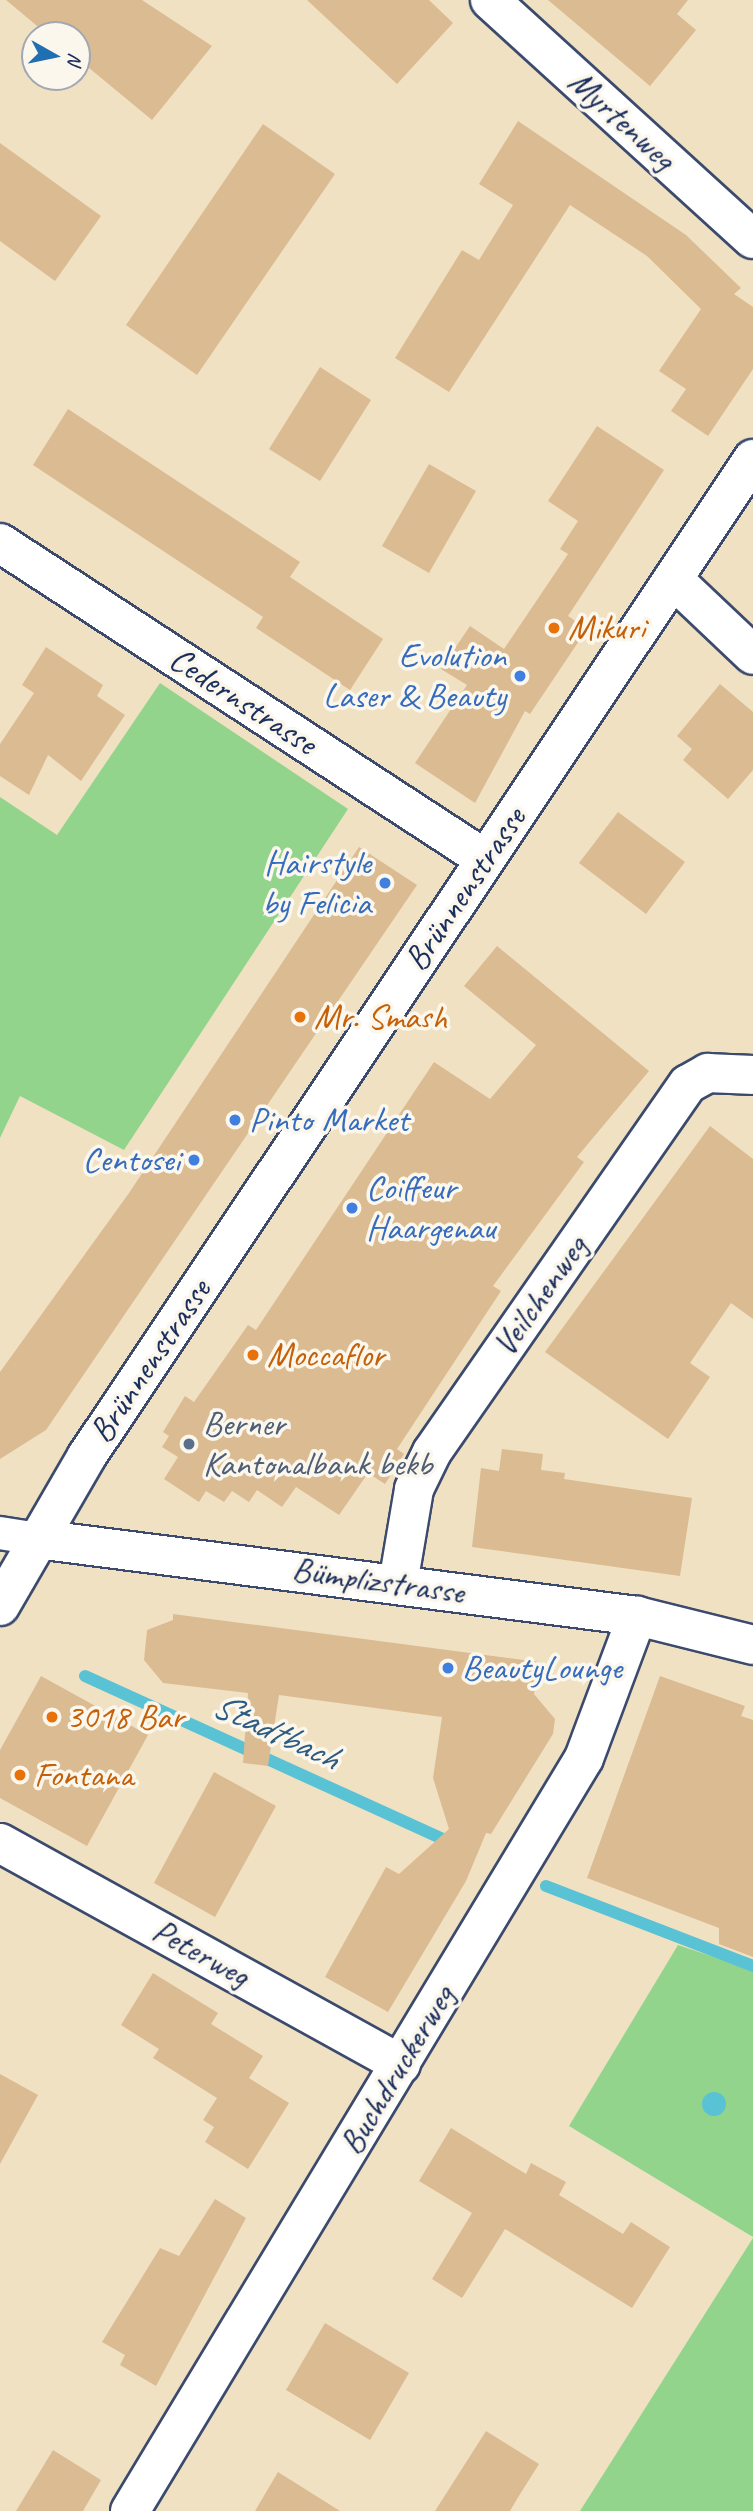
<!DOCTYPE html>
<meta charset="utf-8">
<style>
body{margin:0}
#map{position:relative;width:753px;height:2511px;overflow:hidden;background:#f0e1c3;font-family:Caveat,sans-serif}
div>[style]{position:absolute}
.green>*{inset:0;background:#92d48c}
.water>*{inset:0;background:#59c2d5}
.round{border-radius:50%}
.stream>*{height:12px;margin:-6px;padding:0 6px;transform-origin:6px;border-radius:6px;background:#59c2d5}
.building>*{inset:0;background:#dbbb92}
.roads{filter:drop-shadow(2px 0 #3b4a6d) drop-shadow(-2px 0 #3b4a6d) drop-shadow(0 2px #3b4a6d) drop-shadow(0 -2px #3b4a6d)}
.pedestrian>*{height:32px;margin:-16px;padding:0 16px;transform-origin:16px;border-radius:16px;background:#fff}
.minor>*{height:38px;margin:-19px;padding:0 19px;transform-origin:19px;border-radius:19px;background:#fff}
.tertiary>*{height:38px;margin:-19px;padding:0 19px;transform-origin:19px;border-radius:19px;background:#fff}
.dots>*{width:19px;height:19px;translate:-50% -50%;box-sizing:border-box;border:4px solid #fbf7ec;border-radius:50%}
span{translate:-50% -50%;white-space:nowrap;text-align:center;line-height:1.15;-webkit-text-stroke:7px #fbf7ec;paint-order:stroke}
.street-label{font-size:35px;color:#1b2f5e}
.food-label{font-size:35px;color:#c56008}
.left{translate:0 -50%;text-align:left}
.shop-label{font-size:35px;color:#366cbe}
.right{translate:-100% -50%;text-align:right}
.service-label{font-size:35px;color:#4e5e75}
.water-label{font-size:37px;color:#2e5b82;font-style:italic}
.north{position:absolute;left:21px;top:21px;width:70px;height:70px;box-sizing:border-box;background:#fbf7ec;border:2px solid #a1a7b3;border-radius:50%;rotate:99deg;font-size:19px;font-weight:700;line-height:28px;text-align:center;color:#1b2f5e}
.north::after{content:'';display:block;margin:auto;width:24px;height:32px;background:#1f6fb2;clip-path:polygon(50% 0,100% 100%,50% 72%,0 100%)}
</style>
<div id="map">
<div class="green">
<i style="clip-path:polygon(160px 683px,348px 809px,124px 1150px,20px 1096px,0 1138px,0 797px,57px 835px)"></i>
<i style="clip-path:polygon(678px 1945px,753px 1970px,753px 2237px,569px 2126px)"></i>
<i style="clip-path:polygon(753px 2238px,753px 2511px,580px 2511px)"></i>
</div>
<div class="water">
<i class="round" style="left:702px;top:2092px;width:24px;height:24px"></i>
</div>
<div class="stream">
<i style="left:85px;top:1676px;width:392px;rotate:24.5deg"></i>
<i style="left:546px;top:1886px;width:222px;rotate:21.1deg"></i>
</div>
<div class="building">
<i style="clip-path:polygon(6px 0,142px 0,212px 46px,152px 120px,77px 58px,77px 35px,48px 35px)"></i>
<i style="clip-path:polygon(307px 0,429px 0,453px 23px,397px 84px)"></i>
<i style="clip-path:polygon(548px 0,688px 0,677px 14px,696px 30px,650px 86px)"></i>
<i style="clip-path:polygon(518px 121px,686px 235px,741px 288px,734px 294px,753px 307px,753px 369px,708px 436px,671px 411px,686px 389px,659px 371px,701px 309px,647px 256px,570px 205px,449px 392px,395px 358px,462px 250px,479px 260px,513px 205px,479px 184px)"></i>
<i style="clip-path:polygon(263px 124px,335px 174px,197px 375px,126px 325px)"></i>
<i style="clip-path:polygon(0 143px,101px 216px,55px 281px,0 241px)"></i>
<i style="clip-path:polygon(320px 367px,371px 400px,320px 481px,269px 449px)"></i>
<i style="clip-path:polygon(68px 409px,300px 562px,290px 577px,383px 639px,350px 690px,256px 628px,263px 617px,33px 465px)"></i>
<i style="clip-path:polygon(597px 426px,664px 470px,568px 616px,587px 629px,530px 714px,525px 711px,475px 803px,415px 763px,467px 685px,441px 669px,470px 626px,504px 649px,568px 554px,560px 549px,578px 521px,548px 501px)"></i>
<i style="clip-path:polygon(429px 464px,476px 491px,429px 573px,382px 546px)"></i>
<i style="clip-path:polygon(46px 647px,103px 685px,97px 696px,125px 715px,81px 781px,48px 755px,29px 795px,0 776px,0 744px,34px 693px,22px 685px)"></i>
<i style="clip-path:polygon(720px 684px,753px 712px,753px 770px,728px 799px,683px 760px,692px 749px,677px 736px)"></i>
<i style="clip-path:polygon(618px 812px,685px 862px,646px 914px,579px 863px)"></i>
<i style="clip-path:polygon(359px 847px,417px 885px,46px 1430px,0 1459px,0 1372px,129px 1193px)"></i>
<i style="clip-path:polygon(497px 946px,649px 1071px,577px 1157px,584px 1162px,493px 1286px,501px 1291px,397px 1449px,404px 1454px,385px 1484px,368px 1473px,339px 1515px,296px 1487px,282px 1507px,257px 1490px,249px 1502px,232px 1491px,224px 1502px,206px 1491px,199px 1502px,164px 1479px,178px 1457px,162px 1447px,169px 1436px,163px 1432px,185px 1396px,194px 1402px,248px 1325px,256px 1330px,434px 1062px,490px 1099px,536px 1045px,464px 986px)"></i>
<i style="clip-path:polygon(710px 1126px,753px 1159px,753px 1319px,731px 1303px,690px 1363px,710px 1377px,668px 1439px,545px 1352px)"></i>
<i style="clip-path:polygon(502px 1449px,543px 1454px,541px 1470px,565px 1473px,564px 1479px,692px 1498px,680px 1576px,472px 1547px,481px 1468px,499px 1471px)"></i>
<i style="clip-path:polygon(173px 1614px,539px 1662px,534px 1694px,555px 1719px,553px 1734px,491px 1834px,486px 1833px,466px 1881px,388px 2012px,325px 1977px,386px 1867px,399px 1874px,449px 1829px,433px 1778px,442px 1717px,279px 1695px,268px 1766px,243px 1763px,248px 1693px,163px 1683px,144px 1660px,147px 1630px,173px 1620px)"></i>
<i style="clip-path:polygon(41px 1676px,148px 1735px,87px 1846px,0 1798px,0 1750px)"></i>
<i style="clip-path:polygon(660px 1676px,745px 1706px,741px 1716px,753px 1720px,753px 1957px,719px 1944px,719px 1928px,587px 1878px)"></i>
<i style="clip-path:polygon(214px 1772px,276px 1806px,215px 1917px,154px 1883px)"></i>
<i style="clip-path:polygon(153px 1973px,218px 2013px,211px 2024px,263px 2056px,249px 2078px,289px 2103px,248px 2169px,205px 2142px,214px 2127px,203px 2120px,217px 2098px,153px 2058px,159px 2049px,121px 2025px)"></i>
<i style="clip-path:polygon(0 2074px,38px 2095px,0 2164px)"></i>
<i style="clip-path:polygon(451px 2128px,526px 2174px,531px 2163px,566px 2182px,559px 2195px,623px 2234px,631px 2222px,670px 2247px,632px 2308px,505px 2229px,462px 2298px,432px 2279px,472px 2213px,419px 2181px)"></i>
<i style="clip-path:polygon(215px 2199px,246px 2218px,156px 2386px,120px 2365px,125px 2355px,102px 2342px,160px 2248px,179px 2256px)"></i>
<i style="clip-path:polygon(325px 2323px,409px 2373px,370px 2440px,286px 2390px)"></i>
<i style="clip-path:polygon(486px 2431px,539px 2464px,517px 2499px,510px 2511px,435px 2511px)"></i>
<i style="clip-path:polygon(53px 2450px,101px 2480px,83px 2511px,16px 2511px)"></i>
<i style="clip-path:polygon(278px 2472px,340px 2511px,255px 2511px)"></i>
</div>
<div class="roads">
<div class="pedestrian">
<i style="left:0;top:1533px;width:37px;rotate:9deg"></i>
</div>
<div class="minor">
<i style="left:490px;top:0;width:355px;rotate:42.3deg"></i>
<i style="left:0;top:543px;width:579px;rotate:33.09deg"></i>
<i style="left:673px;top:579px;width:110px;rotate:43.5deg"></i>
<i style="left:398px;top:1584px;width:96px;rotate:-80.4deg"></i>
<i style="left:414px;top:1489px;width:41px;rotate:-64.1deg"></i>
<i style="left:432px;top:1452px;width:448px;rotate:-55.2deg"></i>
<i style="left:688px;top:1084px;width:23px;rotate:-29deg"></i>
<i style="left:708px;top:1073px;width:45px;rotate:2.5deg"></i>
<i style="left:0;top:1843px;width:458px;rotate:28.9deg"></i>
<i style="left:130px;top:2511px;width:879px;rotate:-58.91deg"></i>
<i style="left:584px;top:1758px;width:152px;rotate:-69.5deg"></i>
</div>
<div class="tertiary">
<i style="left:37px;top:1539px;width:605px;rotate:7.31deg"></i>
<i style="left:637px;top:1616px;width:120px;rotate:14deg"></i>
<i style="left:0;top:1606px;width:173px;rotate:-59.9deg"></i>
<i style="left:87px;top:1456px;width:1199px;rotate:-56.26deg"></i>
</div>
</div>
<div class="dots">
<i style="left:554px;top:628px;background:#e8710a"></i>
<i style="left:520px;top:676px;background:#3f7fe0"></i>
<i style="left:385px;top:883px;background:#3f7fe0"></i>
<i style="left:300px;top:1017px;background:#e8710a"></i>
<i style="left:235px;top:1120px;background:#3f7fe0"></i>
<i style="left:194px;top:1160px;background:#3f7fe0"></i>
<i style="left:352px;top:1208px;background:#3f7fe0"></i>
<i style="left:253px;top:1355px;background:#e8710a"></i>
<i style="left:189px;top:1444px;background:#5c6f8a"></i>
<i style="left:448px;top:1668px;background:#3f7fe0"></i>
<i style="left:52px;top:1717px;background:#e8710a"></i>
<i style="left:20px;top:1775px;background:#e8710a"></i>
</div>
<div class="street-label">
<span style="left:622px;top:120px;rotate:42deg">Myrtenweg</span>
<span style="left:243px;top:701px;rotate:33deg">Cedernstrasse</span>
<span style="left:465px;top:889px;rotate:-56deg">Brünnenstrasse</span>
<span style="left:540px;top:1296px;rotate:-55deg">Veilchenweg</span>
<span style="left:150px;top:1361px;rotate:-56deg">Brünnenstrasse</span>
<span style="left:378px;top:1581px;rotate:8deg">Bümplizstrasse</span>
<span style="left:201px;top:1953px;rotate:29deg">Peterweg</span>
<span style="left:397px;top:2070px;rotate:-59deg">Buchdruckerweg</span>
</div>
<div class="food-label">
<span class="left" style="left:568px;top:628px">Mikuri</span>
<span class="left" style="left:314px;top:1017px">Mr. Smash</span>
<span class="left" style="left:267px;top:1355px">Moccaflor</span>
<span class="left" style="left:66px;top:1717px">3018 Bar</span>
<span class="left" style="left:34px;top:1775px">Fontana</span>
</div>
<div class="shop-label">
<span class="right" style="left:506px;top:676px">Evolution<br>Laser &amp; Beauty</span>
<span class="right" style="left:371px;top:883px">Hairstyle<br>by Felicia</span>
<span class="left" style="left:249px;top:1120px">Pinto Market</span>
<span class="right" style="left:180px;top:1160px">Centosei</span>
<span class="left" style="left:366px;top:1208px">Coiffeur<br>Haargenau</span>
<span class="left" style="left:462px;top:1668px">BeautyLounge</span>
</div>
<div class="service-label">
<span class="left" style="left:203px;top:1444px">Berner<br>Kantonalbank bekb</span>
</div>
<div class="water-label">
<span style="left:276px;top:1731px;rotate:25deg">Stadtbach</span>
</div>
<div class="north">N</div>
</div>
